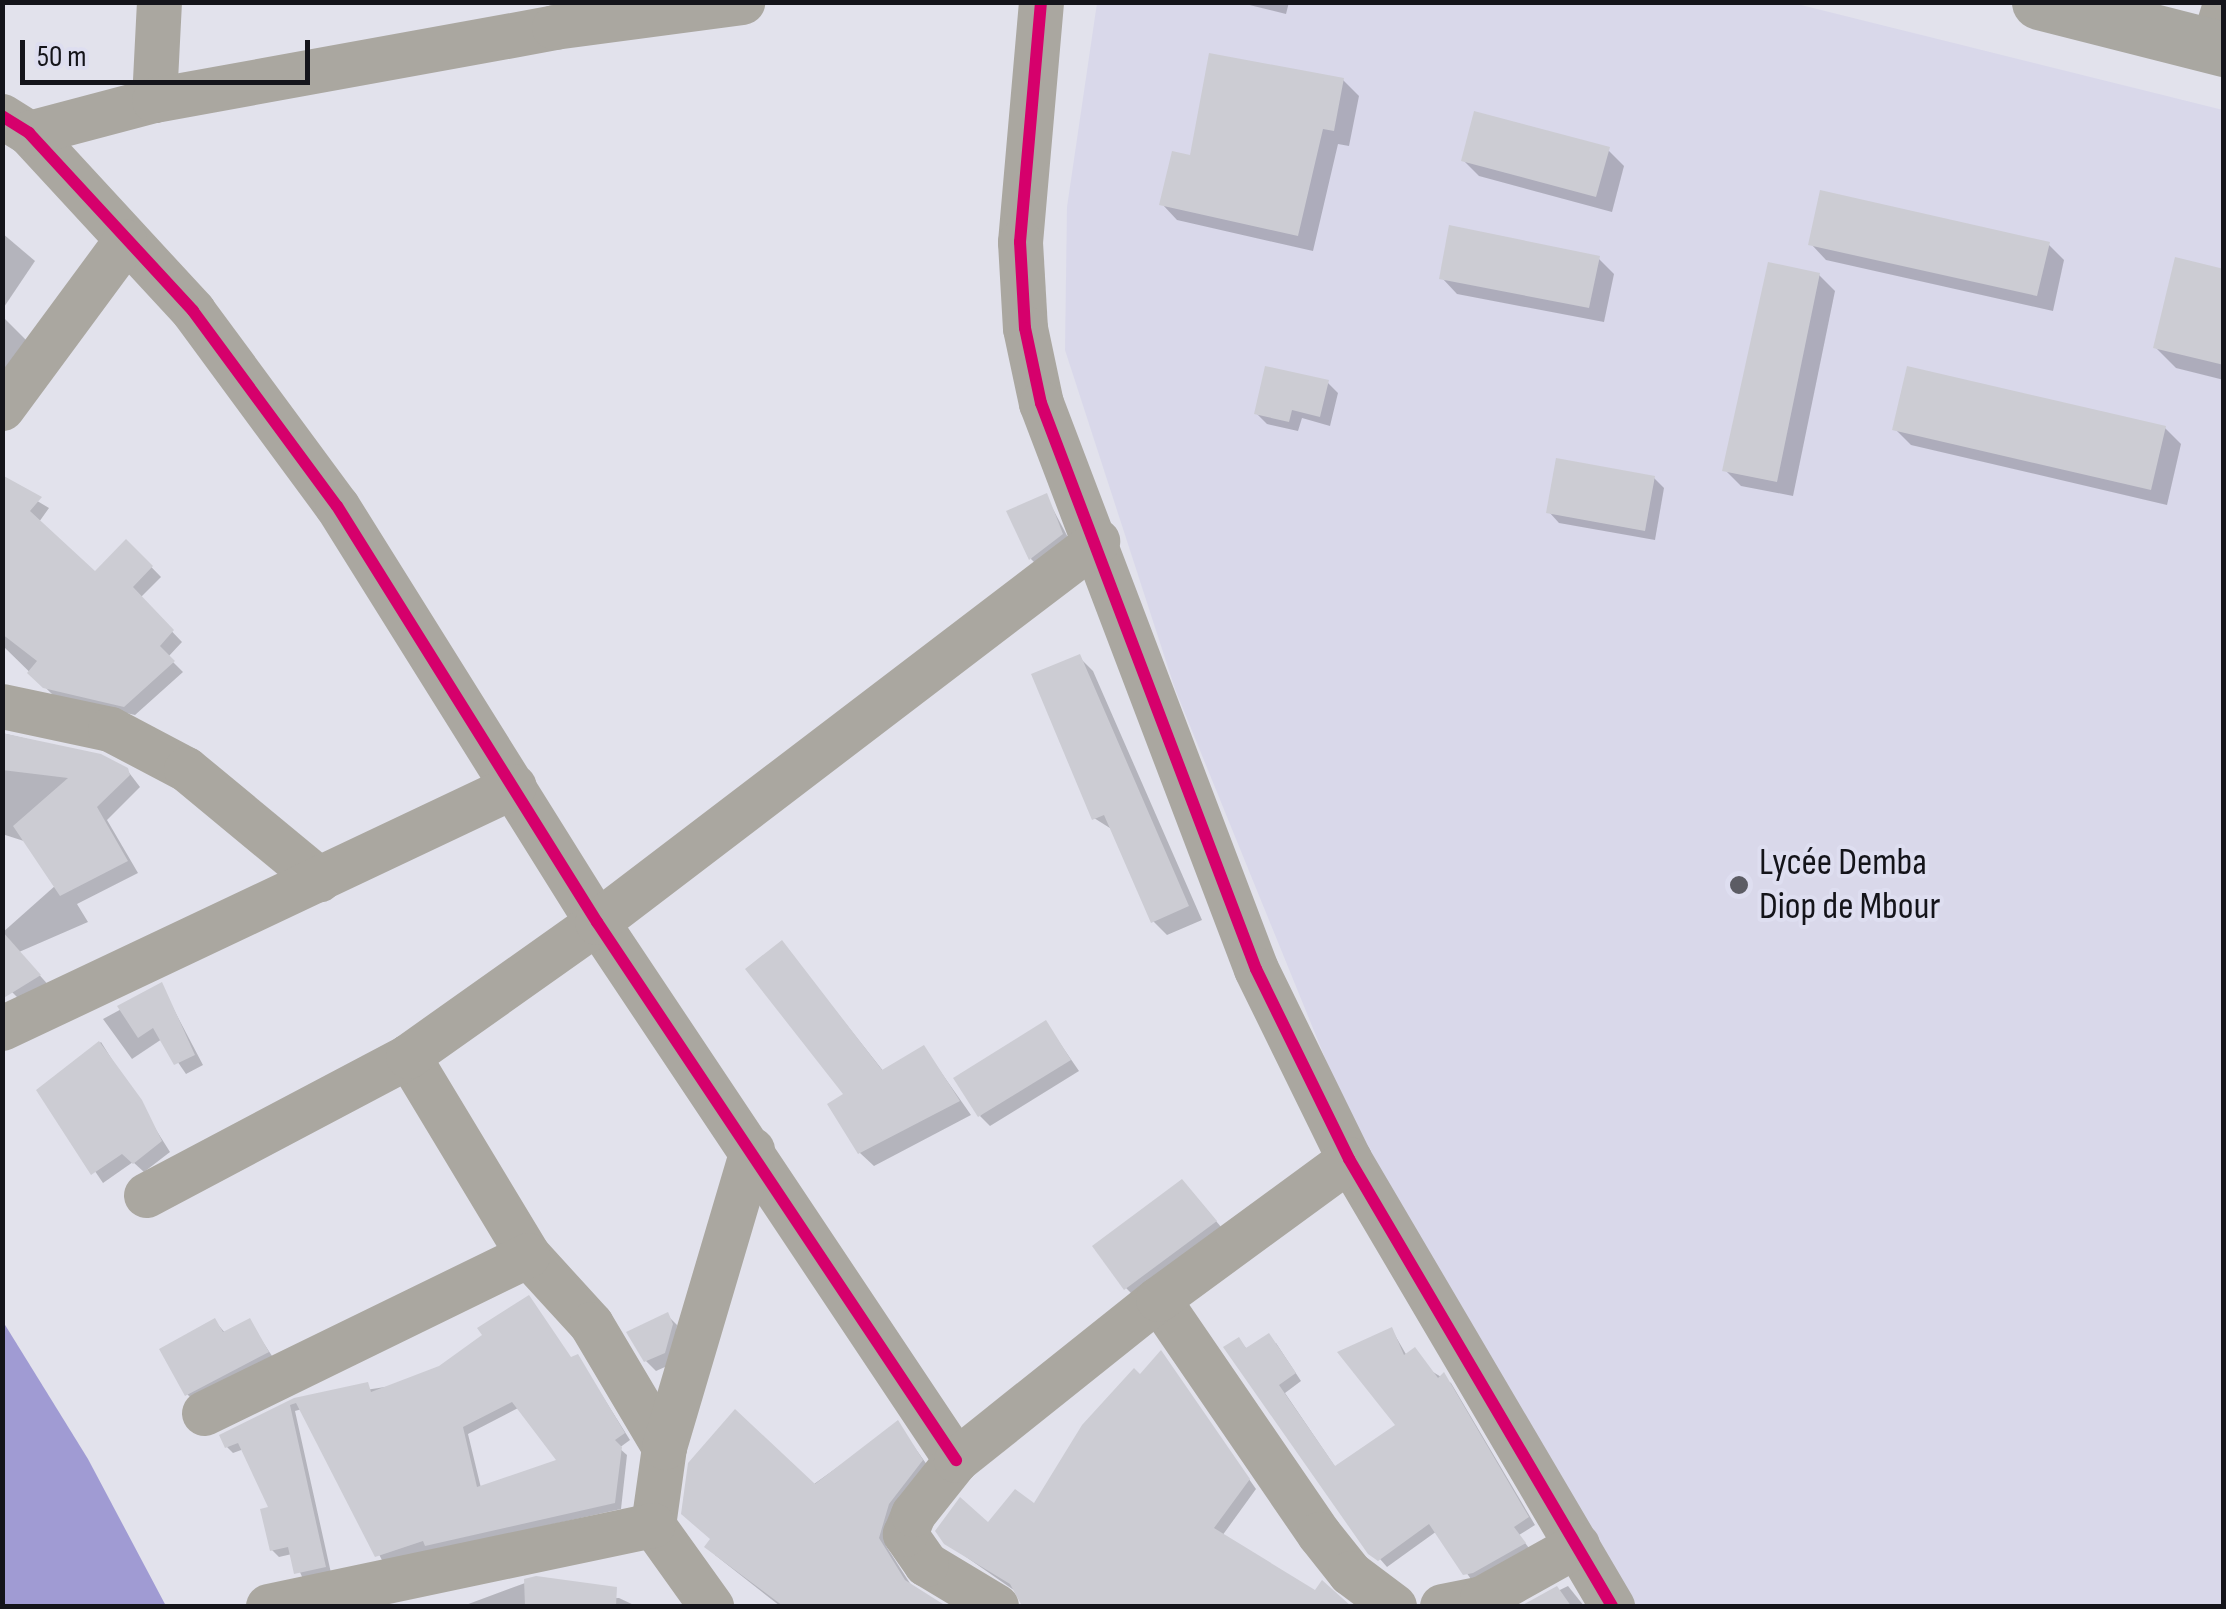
<!DOCTYPE html>
<meta charset="utf-8">
<style>
body{margin:0}
#map{position:relative;width:2226px;height:1609px;overflow:hidden;background:#e2e2ec;font-family:"Sofia Sans Condensed",sans-serif}
div>[style]{position:absolute}
.built>*{inset:0;background:#d9d8ea}
.water>*{inset:0;background:#a09bd3}
.shadow>*{inset:0;background:#0003}
.building>*{inset:0;background:#ccccd3}
.minor>*{height:45px;margin:-22.5px;padding:0 22.5px;transform-origin:22.5px;border-radius:22.5px;background:#aaa7a0}
.secondary>*{height:55px;margin:-27.5px;padding:0 27.5px;transform-origin:27.5px;border-radius:27.5px;background:#a9a7a1}
.cycleway>*{height:12px;margin:-6px;padding:0 6px;transform-origin:6px;border-radius:6px;background:#d6006c}
.dots>*{width:28px;height:28px;translate:-50% -50%;box-sizing:border-box;border:5px solid #dedef0;border-radius:50%}
span{translate:-50% -50%;white-space:nowrap;text-align:center;line-height:1.15;-webkit-text-stroke:8px #dedef0;paint-order:stroke}
.poi-label{font-size:38px;color:#14141a}
.left{translate:0 -50%;text-align:left}
.frame{position:absolute;inset:0;border:5px solid #14141a;pointer-events:none}
.scale{position:absolute;left:20px;top:40px;width:290px;height:45px;box-sizing:border-box;border:5px solid #14141a;border-top:0;padding-left:12px;font-size:30px;line-height:35px;white-space:nowrap;color:#14141a;-webkit-text-stroke:8px #dedef0;paint-order:stroke}
</style>
<div id="map">
<div class="built">
<i style="clip-path:polygon(1097px 3px,1793px 3px,2223px 110px,2223px 1606px,1634px 1606px,1421px 1270px,1334px 1080px,1175px 689px,1065px 350px,1067px 207px)"></i>
</div>
<div class="water">
<i style="clip-path:polygon(2px 1320px,88px 1459px,166px 1606px,3px 1606px)"></i>
</div>
<div class="shadow">
<i style="clip-path:polygon(1237px 2px,1289px 2px,1286px 14px)"></i>
<i style="clip-path:polygon(1343px 80px,1359px 96px,1349px 146px,1338px 144px,1313px 251px,1177px 220px,1162px 204px,1192px 158px)"></i>
<i style="clip-path:polygon(1608px 150px,1624px 166px,1612px 212px,1479px 176px,1463px 160px)"></i>
<i style="clip-path:polygon(2px 233px,35px 261px,2px 310px)"></i>
<i style="clip-path:polygon(1811px 244px,2048px 244px,2064px 260px,2053px 311px,1826px 260px)"></i>
<i style="clip-path:polygon(1598px 258px,1614px 274px,1604px 322px,1457px 294px,1442px 278px)"></i>
<i style="clip-path:polygon(2224px 272px,2224px 380px,2176px 368px,2155px 347px)"></i>
<i style="clip-path:polygon(1819px 275px,1835px 291px,1793px 496px,1741px 486px,1725px 470px)"></i>
<i style="clip-path:polygon(2px 316px,32px 346px,2px 385px)"></i>
<i style="clip-path:polygon(1328px 383px,1338px 393px,1330px 426px,1302px 418px,1298px 431px,1267px 424px,1256px 413px)"></i>
<i style="clip-path:polygon(2165px 428px,2181px 444px,2167px 505px,1911px 445px,1895px 429px)"></i>
<i style="clip-path:polygon(1654px 478px,1664px 488px,1655px 540px,1559px 523px,1549px 512px)"></i>
<i style="clip-path:polygon(2px 480px,49px 508px,39px 522px,95px 575px,127px 542px,161px 577px,140px 598px,182px 642px,168px 657px,183px 672px,135px 715px,55px 697px,2px 645px)"></i>
<i style="clip-path:polygon(1046px 496px,1072px 545px,1041px 569px,1031px 559px)"></i>
<i style="clip-path:polygon(1079px 657px,1093px 671px,1202px 920px,1167px 935px,1153px 921px,1113px 830px,1094px 818px)"></i>
<i style="clip-path:polygon(2px 733px,100px 756px,127px 770px,140px 787px,107px 820px,138px 873px,77px 904px,88px 922px,19px 952px,51px 988px,25px 1005px,2px 982px,2px 933px,56px 885px,27px 842px,2px 834px)"></i>
<i style="clip-path:polygon(782px 943px,884px 1072px,924px 1048px,971px 1115px,874px 1166px,860px 1153px,846px 1095px)"></i>
<i style="clip-path:polygon(162px 987px,203px 1065px,186px 1074px,162px 1039px,132px 1059px,103px 1019px)"></i>
<i style="clip-path:polygon(1046px 1023px,1079px 1071px,990px 1126px,980px 1116px)"></i>
<i style="clip-path:polygon(101px 1042px,170px 1152px,144px 1172px,133px 1162px,103px 1183px,40px 1090px)"></i>
<i style="clip-path:polygon(1192px 1192px,1226px 1233px,1136px 1298px,1126px 1288px)"></i>
<i style="clip-path:polygon(667px 1315px,677px 1325px,674px 1363px,656px 1371px,646px 1361px)"></i>
<i style="clip-path:polygon(215px 1321px,226px 1334px,249px 1321px,276px 1362px,196px 1403px,187px 1394px)"></i>
<i style="clip-path:polygon(1392px 1330px,1407px 1356px,1451px 1383px,1535px 1525px,1519px 1535px,1532px 1552px,1473px 1582px,1437px 1531px,1387px 1567px,1380px 1559px,1239px 1340px,1246px 1348px,1276px 1343px,1301px 1381px,1285px 1393px,1336px 1468px,1399px 1425px)"></i>
<i style="clip-path:polygon(1161px 1354px,1256px 1489px,1222px 1536px,1316px 1594px,1323px 1584px,1349px 1606px,1021px 1606px,1021px 1595px,946px 1543px,1035px 1507px)"></i>
<i style="clip-path:polygon(evenodd,578px 1357px,630px 1440px,619px 1448px,627px 1455px,621px 1509px,383px 1562px,302px 1409px,295px 1411px,331px 1573px,303px 1579px,292px 1554px,279px 1557px,272px 1550px,272px 1508px,244px 1449px,233px 1453px,227px 1447px,295px 1401px,578px 1357px,520px 1407px,560px 1461px,481px 1488px,468px 1434px,520px 1407px)"></i>
<i style="clip-path:polygon(898px 1424px,930px 1469px,896px 1513px,886px 1546px,915px 1591px,941px 1606px,780px 1606px,715px 1555px)"></i>
<i style="clip-path:polygon(536px 1579px,576px 1599px,619px 1598px,636px 1606px,463px 1606px)"></i>
<i style="clip-path:polygon(1568px 1586px,1584px 1606px,1527px 1606px)"></i>
</div>
<div class="building">
<i style="clip-path:polygon(1209px 53px,1344px 78px,1334px 131px,1323px 129px,1298px 236px,1159px 205px,1172px 151px,1190px 155px)"></i>
<i style="clip-path:polygon(1474px 111px,1610px 147px,1596px 197px,1461px 161px)"></i>
<i style="clip-path:polygon(1820px 190px,2050px 242px,2037px 296px,1808px 245px)"></i>
<i style="clip-path:polygon(1449px 225px,1600px 256px,1589px 308px,1439px 279px)"></i>
<i style="clip-path:polygon(2175px 257px,2224px 269px,2224px 365px,2153px 348px)"></i>
<i style="clip-path:polygon(1768px 262px,1820px 273px,1777px 482px,1722px 471px)"></i>
<i style="clip-path:polygon(1265px 366px,1329px 380px,1320px 417px,1292px 410px,1289px 422px,1254px 414px)"></i>
<i style="clip-path:polygon(1907px 366px,2166px 426px,2151px 490px,1892px 430px)"></i>
<i style="clip-path:polygon(1556px 458px,1655px 476px,1645px 531px,1546px 513px)"></i>
<i style="clip-path:polygon(2px 475px,42px 497px,30px 511px,95px 571px,126px 539px,153px 566px,133px 587px,174px 630px,160px 646px,175px 661px,124px 707px,43px 688px,27px 673px,37px 661px,2px 634px)"></i>
<i style="clip-path:polygon(1047px 493px,1063px 534px,1029px 560px,1006px 511px)"></i>
<i style="clip-path:polygon(1080px 654px,1189px 906px,1151px 923px,1104px 815px,1092px 820px,1031px 674px)"></i>
<i style="clip-path:polygon(2px 733px,101px 754px,128px 768px,130px 775px,97px 807px,128px 861px,60px 896px,13px 826px,68px 778px,2px 770px)"></i>
<i style="clip-path:polygon(2px 931px,41px 975px,2px 999px)"></i>
<i style="clip-path:polygon(782px 940px,882px 1070px,924px 1045px,960px 1101px,858px 1154px,827px 1104px,843px 1094px,745px 969px)"></i>
<i style="clip-path:polygon(162px 982px,195px 1055px,174px 1065px,153px 1028px,138px 1038px,117px 1006px)"></i>
<i style="clip-path:polygon(1046px 1020px,1071px 1060px,978px 1117px,953px 1078px)"></i>
<i style="clip-path:polygon(99px 1041px,142px 1100px,162px 1141px,133px 1164px,122px 1154px,91px 1175px,36px 1090px)"></i>
<i style="clip-path:polygon(1182px 1179px,1217px 1221px,1124px 1290px,1092px 1246px)"></i>
<i style="clip-path:polygon(evenodd,529px 1295px,571px 1357px,578px 1354px,625px 1433px,615px 1440px,622px 1447px,615px 1503px,425px 1546px,423px 1541px,375px 1557px,296px 1403px,290px 1405px,326px 1567px,294px 1574px,288px 1547px,270px 1551px,260px 1509px,268px 1507px,238px 1443px,225px 1448px,219px 1435px,294px 1398px,368px 1382px,371px 1392px,439px 1366px,482px 1335px,477px 1328px,529px 1295px,512px 1402px,556px 1460px,477px 1487px,463px 1427px,512px 1402px)"></i>
<i style="clip-path:polygon(668px 1312px,673px 1324px,665px 1353px,644px 1362px,626px 1332px)"></i>
<i style="clip-path:polygon(215px 1318px,223px 1332px,250px 1318px,269px 1352px,185px 1396px,159px 1349px)"></i>
<i style="clip-path:polygon(1392px 1327px,1404px 1355px,1415px 1347px,1438px 1378px,1444px 1372px,1529px 1517px,1514px 1527px,1526px 1543px,1473px 1573px,1463px 1575px,1429px 1524px,1378px 1561px,1368px 1554px,1223px 1347px,1239px 1337px,1246px 1348px,1269px 1333px,1296px 1373px,1279px 1385px,1335px 1466px,1395px 1425px,1337px 1352px)"></i>
<i style="clip-path:polygon(1161px 1350px,1250px 1479px,1214px 1528px,1315px 1590px,1322px 1580px,1351px 1606px,1022px 1606px,1010px 1584px,944px 1544px,935px 1531px,960px 1497px,988px 1522px,1015px 1489px,1034px 1503px,1082px 1425px,1134px 1368px,1140px 1374px)"></i>
<i style="clip-path:polygon(735px 1409px,815px 1484px,898px 1420px,923px 1460px,889px 1504px,879px 1538px,905px 1580px,946px 1606px,783px 1606px,704px 1547px,710px 1539px,681px 1514px,688px 1463px)"></i>
<i style="clip-path:polygon(536px 1576px,617px 1587px,616px 1606px,525px 1606px,524px 1579px)"></i>
<i style="clip-path:polygon(1557px 1586px,1571px 1606px,1521px 1606px)"></i>
</div>
<div class="minor">
<i style="left:1041px;top:2px;width:241px;rotate:95deg"></i>
<i style="left:1020px;top:242px;width:86px;rotate:86.7deg"></i>
<i style="left:1025px;top:328px;width:77px;rotate:78deg"></i>
<i style="left:1041px;top:403px;width:605px;rotate:69.2deg"></i>
<i style="left:1256px;top:969px;width:212px;rotate:63.9deg"></i>
<i style="left:1349px;top:1159px;width:519px;rotate:59.53deg"></i>
<i style="left:2212px;top:46px;width:41px;rotate:-72.9deg"></i>
<i style="left:154px;top:100px;width:98px;rotate:-87.1deg"></i>
<i style="left:2px;top:116px;width:32px;rotate:32deg"></i>
<i style="left:29px;top:133px;width:242px;rotate:47.3deg"></i>
<i style="left:193px;top:311px;width:242px;rotate:53.6deg"></i>
<i style="left:337px;top:506px;width:491px;rotate:58deg"></i>
<i style="left:597px;top:922px;width:647px;rotate:56.29deg"></i>
<i style="left:29px;top:133px;width:129px;rotate:-14.8deg"></i>
<i style="left:154px;top:100px;width:407px;rotate:-10.3deg"></i>
<i style="left:554px;top:27px;width:190px;rotate:-7.6deg"></i>
<i style="left:2px;top:408px;width:207px;rotate:-53.6deg"></i>
<i style="left:2px;top:706px;width:110px;rotate:12deg"></i>
<i style="left:110px;top:729px;width:86px;rotate:27.8deg"></i>
<i style="left:186px;top:769px;width:173px;rotate:39.6deg"></i>
<i style="left:2px;top:1028px;width:566px;rotate:-25.3deg"></i>
<i style="left:408px;top:1056px;width:232px;rotate:58.9deg"></i>
<i style="left:528px;top:1255px;width:93px;rotate:47.6deg"></i>
<i style="left:591px;top:1324px;width:143px;rotate:59.3deg"></i>
<i style="left:664px;top:1447px;width:79px;rotate:98deg"></i>
<i style="left:653px;top:1525px;width:100px;rotate:54.4deg"></i>
<i style="left:146px;top:1195px;width:297px;rotate:-27.9deg"></i>
<i style="left:408px;top:1056px;width:232px;rotate:-35.3deg"></i>
<i style="left:597px;top:922px;width:629px;rotate:-37.31deg"></i>
<i style="left:1158px;top:1299px;width:285px;rotate:55.6deg"></i>
<i style="left:1319px;top:1534px;width:50px;rotate:51.5deg"></i>
<i style="left:1350px;top:1573px;width:55px;rotate:36.9deg"></i>
<i style="left:204px;top:1413px;width:360px;rotate:-26deg"></i>
<i style="left:664px;top:1447px;width:310px;rotate:-73.5deg"></i>
<i style="left:268px;top:1606px;width:393px;rotate:-11.9deg"></i>
<i style="left:996px;top:1606px;width:82px;rotate:-149deg"></i>
<i style="left:926px;top:1564px;width:37px;rotate:-125deg"></i>
<i style="left:905px;top:1534px;width:22px;rotate:-68deg"></i>
<i style="left:913px;top:1514px;width:69px;rotate:-51.5deg"></i>
<i style="left:956px;top:1460px;width:258px;rotate:-38.6deg"></i>
<i style="left:1158px;top:1299px;width:237px;rotate:-36.2deg"></i>
<i style="left:1442px;top:1606px;width:41px;rotate:-11.3deg"></i>
<i style="left:1482px;top:1598px;width:109px;rotate:-29.2deg"></i>
</div>
<div class="secondary">
<i style="left:2039px;top:2px;width:191px;rotate:14.3deg"></i>
</div>
<div class="cycleway">
<i style="left:1041px;top:2px;width:241px;rotate:95deg"></i>
<i style="left:1020px;top:242px;width:86px;rotate:86.7deg"></i>
<i style="left:1025px;top:328px;width:77px;rotate:78deg"></i>
<i style="left:1041px;top:403px;width:605px;rotate:69.2deg"></i>
<i style="left:1256px;top:969px;width:212px;rotate:63.9deg"></i>
<i style="left:1349px;top:1159px;width:519px;rotate:59.53deg"></i>
<i style="left:2px;top:116px;width:32px;rotate:32deg"></i>
<i style="left:29px;top:133px;width:242px;rotate:47.3deg"></i>
<i style="left:193px;top:311px;width:242px;rotate:53.6deg"></i>
<i style="left:337px;top:506px;width:491px;rotate:58deg"></i>
<i style="left:597px;top:922px;width:647px;rotate:56.29deg"></i>
</div>
<div class="dots">
<i style="left:1739px;top:885px;background:#5c5c64"></i>
</div>
<div class="poi-label">
<span class="left" style="left:1759px;top:885px">Lycée Demba<br>Diop de Mbour</span>
</div>
<div class="frame"></div>
<div class="scale">50 m</div>
</div>
